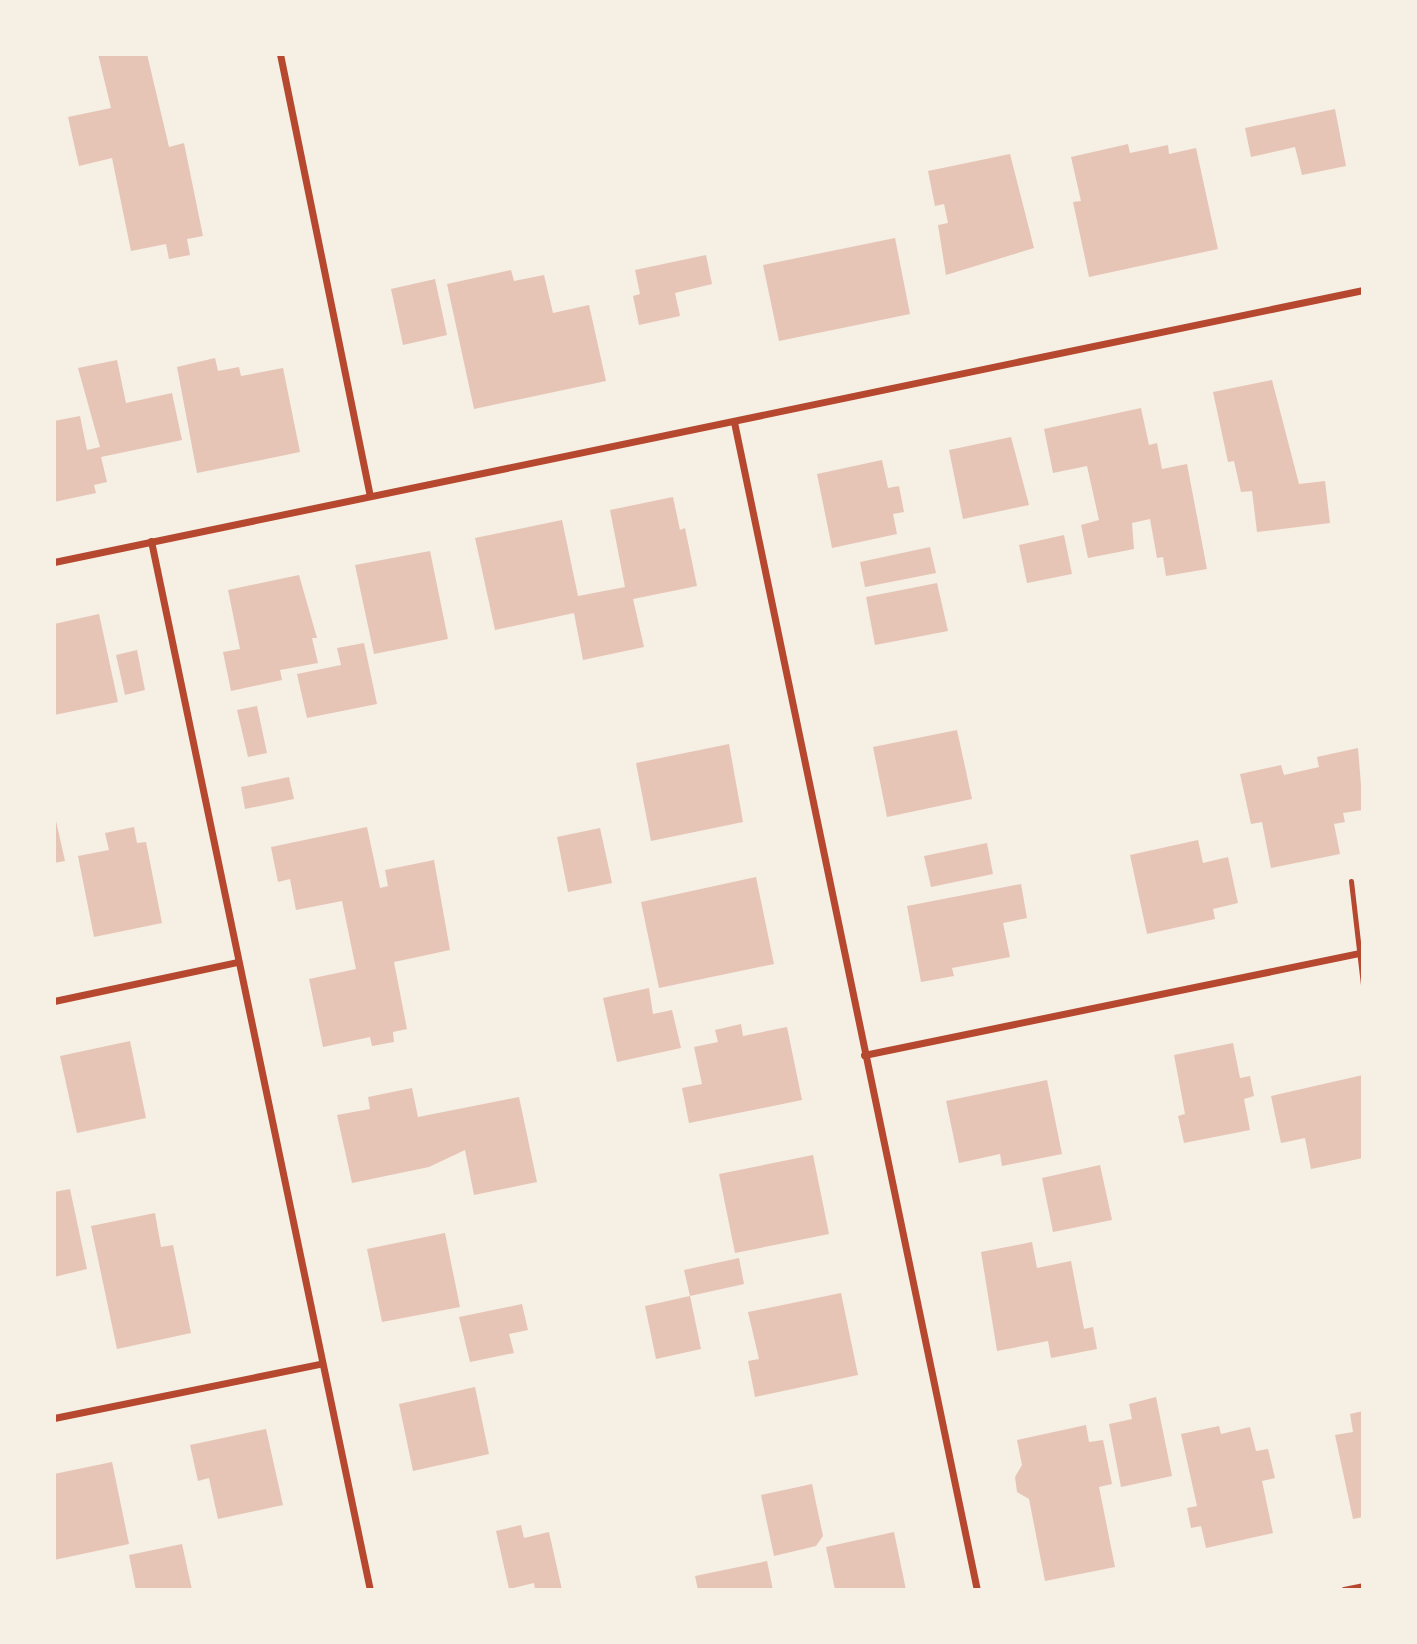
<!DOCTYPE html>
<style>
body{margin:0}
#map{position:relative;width:1417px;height:1644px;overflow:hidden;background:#f6efe4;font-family:"PT Sans Narrow",sans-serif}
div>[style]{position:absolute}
.building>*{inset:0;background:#e6c5b7}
.service>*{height:5px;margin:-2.5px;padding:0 2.5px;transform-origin:2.5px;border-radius:2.5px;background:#b5482f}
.minor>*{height:7px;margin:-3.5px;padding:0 3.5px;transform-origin:3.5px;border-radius:3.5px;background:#b5482f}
span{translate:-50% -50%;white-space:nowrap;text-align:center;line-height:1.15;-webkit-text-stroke:5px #f6efe4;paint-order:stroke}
.frame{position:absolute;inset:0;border:56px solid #f6efe4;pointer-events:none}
</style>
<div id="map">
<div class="building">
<i style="clip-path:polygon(98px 54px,147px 54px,169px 147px,184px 143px,203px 236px,187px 239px,190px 255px,169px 259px,166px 244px,131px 251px,112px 158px,79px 166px,68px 117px,111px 108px)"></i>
<i style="clip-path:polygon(1335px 109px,1346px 166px,1302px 175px,1295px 147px,1251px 157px,1245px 128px)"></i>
<i style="clip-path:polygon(1128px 144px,1130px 153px,1168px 145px,1169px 154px,1196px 148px,1218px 249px,1089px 277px,1073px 202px,1081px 201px,1071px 157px)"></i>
<i style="clip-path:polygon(1010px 154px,1034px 248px,946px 275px,938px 225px,948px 223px,944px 204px,935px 206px,928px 171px)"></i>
<i style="clip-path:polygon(895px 238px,910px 314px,779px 341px,763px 265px)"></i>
<i style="clip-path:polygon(706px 255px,712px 284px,675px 293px,680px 316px,639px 325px,633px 296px,640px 294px,635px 270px)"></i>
<i style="clip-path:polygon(511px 270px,514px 281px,544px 275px,553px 313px,589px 305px,606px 381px,474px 409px,447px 284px)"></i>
<i style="clip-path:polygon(435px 279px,447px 335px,403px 345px,391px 289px)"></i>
<i style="clip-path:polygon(215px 358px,218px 371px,239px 367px,241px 376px,283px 368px,300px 452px,197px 473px,177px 367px)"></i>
<i style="clip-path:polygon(117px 360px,126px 403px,172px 393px,182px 440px,101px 457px,107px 482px,94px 485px,96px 493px,54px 502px,54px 421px,80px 416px,87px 450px,100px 447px,78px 368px)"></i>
<i style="clip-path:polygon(1272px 380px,1299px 484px,1325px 481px,1330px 523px,1257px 532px,1252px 491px,1241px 492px,1234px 461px,1228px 462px,1213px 392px)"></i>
<i style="clip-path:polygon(1141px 408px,1149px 445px,1157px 443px,1162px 469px,1187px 464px,1207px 569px,1166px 576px,1163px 557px,1157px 558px,1150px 519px,1132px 523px,1134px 549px,1088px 558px,1081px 525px,1099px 520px,1087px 466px,1053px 473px,1044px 429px)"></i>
<i style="clip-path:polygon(1011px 437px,1029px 505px,963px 519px,949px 450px)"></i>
<i style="clip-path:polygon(882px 460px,888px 488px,899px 486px,904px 512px,893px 514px,897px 534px,832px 548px,817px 474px)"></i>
<i style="clip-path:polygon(673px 497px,680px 530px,685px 528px,697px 586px,633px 599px,644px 647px,583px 660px,574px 613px,495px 630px,475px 538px,562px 520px,578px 596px,625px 587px,610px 510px)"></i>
<i style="clip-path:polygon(1064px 535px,1072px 574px,1027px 583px,1019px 545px)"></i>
<i style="clip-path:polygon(930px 547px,936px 573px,865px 587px,860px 562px)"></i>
<i style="clip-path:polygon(430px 551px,448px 639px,374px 654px,355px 565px)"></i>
<i style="clip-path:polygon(299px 575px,317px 638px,312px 638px,318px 663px,280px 670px,282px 680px,231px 691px,223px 652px,240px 649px,228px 590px)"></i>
<i style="clip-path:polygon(937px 583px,948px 631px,875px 645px,866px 597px)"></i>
<i style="clip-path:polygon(99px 614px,118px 702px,54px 715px,54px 624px)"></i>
<i style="clip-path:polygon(364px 643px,377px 704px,307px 718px,297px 674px,341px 665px,337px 648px)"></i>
<i style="clip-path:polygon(137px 650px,145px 690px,125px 695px,116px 655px)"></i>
<i style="clip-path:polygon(257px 706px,267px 753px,248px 757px,237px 710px)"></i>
<i style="clip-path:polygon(957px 730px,972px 799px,887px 817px,873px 747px)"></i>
<i style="clip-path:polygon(729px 744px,743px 822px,651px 841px,636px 763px)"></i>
<i style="clip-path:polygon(1358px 748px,1363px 810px,1343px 813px,1345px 822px,1334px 824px,1340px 854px,1271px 868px,1262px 822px,1251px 824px,1240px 774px,1281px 765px,1284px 775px,1319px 767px,1317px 757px)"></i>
<i style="clip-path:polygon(289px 777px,294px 799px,245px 809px,241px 787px)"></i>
<i style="clip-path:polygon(54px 812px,65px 861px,54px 863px)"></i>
<i style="clip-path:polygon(134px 827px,137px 843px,146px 842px,162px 923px,94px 937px,78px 856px,109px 850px,105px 833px)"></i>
<i style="clip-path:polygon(367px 827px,380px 888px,388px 886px,385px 870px,434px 860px,450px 950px,394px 962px,407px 1029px,393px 1032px,394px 1042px,372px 1046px,370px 1037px,323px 1047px,309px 979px,356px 969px,342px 901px,296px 910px,290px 879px,278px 882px,271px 847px)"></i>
<i style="clip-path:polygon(600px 828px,612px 883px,568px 892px,557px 837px)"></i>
<i style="clip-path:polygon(1198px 840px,1203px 863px,1228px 857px,1238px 903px,1213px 909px,1215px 919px,1147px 934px,1130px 855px)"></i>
<i style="clip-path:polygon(987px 843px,993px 874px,931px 887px,924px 856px)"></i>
<i style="clip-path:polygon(756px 877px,774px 964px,659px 988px,641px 902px)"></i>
<i style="clip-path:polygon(1021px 884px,1027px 918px,1003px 923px,1010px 957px,952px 968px,954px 976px,921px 982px,907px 906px)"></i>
<i style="clip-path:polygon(649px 988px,653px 1014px,672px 1010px,681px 1048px,617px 1062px,603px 998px)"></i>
<i style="clip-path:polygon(741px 1024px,743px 1036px,787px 1027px,802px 1100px,689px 1123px,682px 1088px,702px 1084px,694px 1047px,718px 1042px,715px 1030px)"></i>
<i style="clip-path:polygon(130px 1041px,146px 1118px,77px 1133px,60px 1056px)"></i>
<i style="clip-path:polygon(1233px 1043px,1240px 1078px,1250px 1076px,1254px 1096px,1244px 1099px,1250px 1130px,1184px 1143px,1178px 1116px,1185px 1114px,1174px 1055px)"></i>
<i style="clip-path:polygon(1363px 1075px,1363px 1158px,1311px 1169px,1305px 1138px,1281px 1143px,1271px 1096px)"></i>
<i style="clip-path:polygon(1047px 1080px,1062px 1154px,1002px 1166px,1000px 1154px,959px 1163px,946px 1101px)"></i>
<i style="clip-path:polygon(412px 1088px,418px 1117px,519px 1097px,537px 1182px,474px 1195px,465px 1150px,429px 1167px,352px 1183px,337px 1115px,370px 1109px,368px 1097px)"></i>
<i style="clip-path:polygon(813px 1155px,829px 1234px,735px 1253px,719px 1174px)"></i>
<i style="clip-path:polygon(1100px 1165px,1112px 1220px,1053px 1232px,1042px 1178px)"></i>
<i style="clip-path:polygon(70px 1189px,87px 1269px,54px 1277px,54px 1192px)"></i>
<i style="clip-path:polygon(155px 1213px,161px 1247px,173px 1245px,191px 1333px,117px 1349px,91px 1226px)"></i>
<i style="clip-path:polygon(445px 1233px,460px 1307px,382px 1322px,367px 1249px)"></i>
<i style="clip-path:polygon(1032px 1242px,1037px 1268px,1071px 1261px,1084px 1329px,1093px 1327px,1097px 1349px,1051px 1358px,1048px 1341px,997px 1351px,981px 1252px)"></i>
<i style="clip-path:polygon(739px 1258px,744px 1284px,690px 1296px,684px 1270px)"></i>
<i style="clip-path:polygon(841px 1293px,858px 1375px,755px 1397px,748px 1361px,759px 1359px,748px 1312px)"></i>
<i style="clip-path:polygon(690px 1296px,701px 1349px,656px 1359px,645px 1306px)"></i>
<i style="clip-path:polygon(522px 1304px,528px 1330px,509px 1334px,514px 1353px,470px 1362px,459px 1317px)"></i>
<i style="clip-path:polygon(475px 1387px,489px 1454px,413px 1471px,399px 1404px)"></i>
<i style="clip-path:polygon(1156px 1397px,1172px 1476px,1121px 1487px,1109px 1424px,1132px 1419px,1129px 1404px)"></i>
<i style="clip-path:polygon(1363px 1411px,1363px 1517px,1353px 1519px,1335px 1435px,1353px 1432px,1350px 1414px)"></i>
<i style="clip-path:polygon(1086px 1425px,1089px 1442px,1103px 1440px,1112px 1484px,1099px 1487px,1115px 1567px,1045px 1581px,1029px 1499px,1017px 1492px,1015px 1477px,1022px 1465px,1017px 1440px)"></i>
<i style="clip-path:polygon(1219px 1426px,1221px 1434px,1250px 1427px,1256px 1451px,1268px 1449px,1275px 1478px,1262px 1481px,1273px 1533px,1206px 1548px,1201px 1526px,1191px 1528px,1187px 1508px,1197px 1506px,1181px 1434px)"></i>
<i style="clip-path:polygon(266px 1429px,283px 1505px,218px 1519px,209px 1478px,198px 1481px,190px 1445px)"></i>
<i style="clip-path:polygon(112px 1462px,129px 1544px,54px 1560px,54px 1474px)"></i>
<i style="clip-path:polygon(812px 1484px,823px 1536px,816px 1546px,774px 1556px,761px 1495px)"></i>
<i style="clip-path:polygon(521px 1525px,524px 1538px,549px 1532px,562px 1590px,535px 1590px,534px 1583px,509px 1589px,496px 1531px)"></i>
<i style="clip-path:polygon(894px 1532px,906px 1590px,835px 1590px,826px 1547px)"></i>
<i style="clip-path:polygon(182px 1544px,192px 1590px,136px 1590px,129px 1555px)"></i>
<i style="clip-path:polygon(767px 1561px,773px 1590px,698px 1590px,695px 1576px)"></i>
</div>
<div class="service">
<i style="left:1351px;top:881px;width:105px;rotate:83.4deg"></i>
</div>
<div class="minor">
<i style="left:280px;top:54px;width:451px;rotate:78.5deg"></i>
<i style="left:734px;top:422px;width:1193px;rotate:78.25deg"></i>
<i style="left:151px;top:541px;width:1072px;rotate:78.21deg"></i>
<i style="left:54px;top:562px;width:1337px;rotate:-11.74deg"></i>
<i style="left:54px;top:1001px;width:188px;rotate:-12deg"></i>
<i style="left:864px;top:1055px;width:505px;rotate:-11.64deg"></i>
<i style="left:54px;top:1418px;width:270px;rotate:-11.5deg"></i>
<i style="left:1344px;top:1590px;width:19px;rotate:-12deg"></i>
</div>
<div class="frame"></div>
</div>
